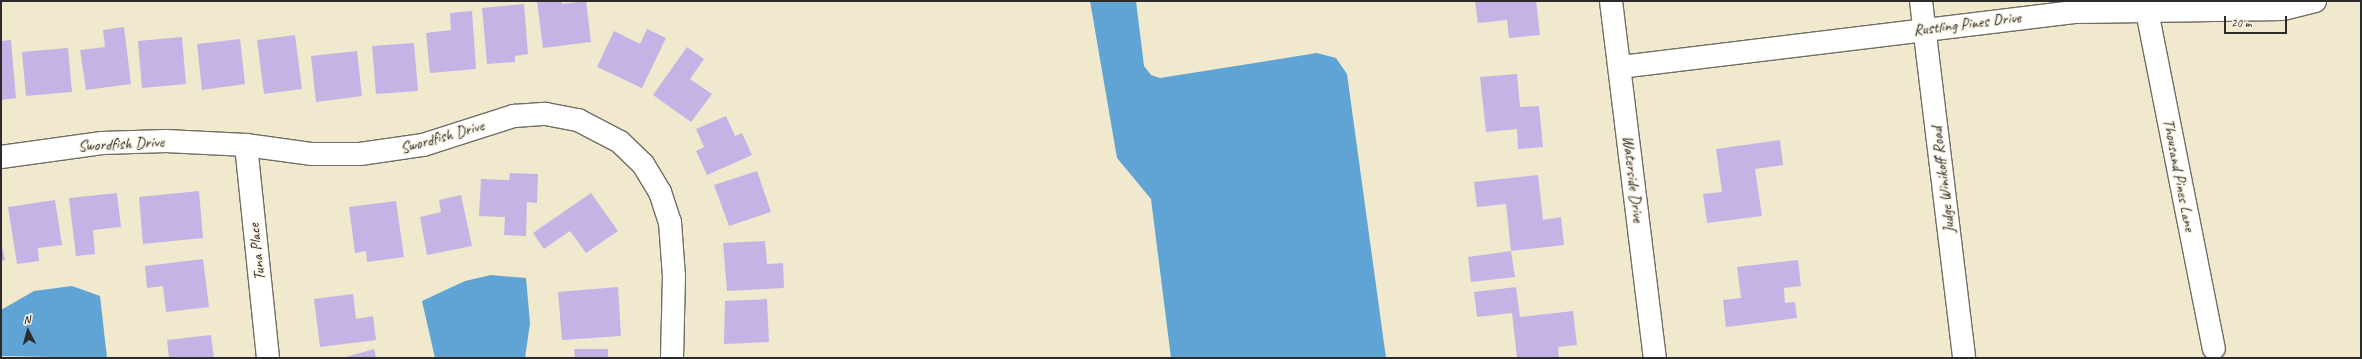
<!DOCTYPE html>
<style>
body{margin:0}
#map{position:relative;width:2362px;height:359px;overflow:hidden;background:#f0e9cd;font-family:Caveat,sans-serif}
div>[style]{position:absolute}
.water>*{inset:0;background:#5fa4d4}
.building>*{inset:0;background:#c5b3e6}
.roads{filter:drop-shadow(1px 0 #706e64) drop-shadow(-1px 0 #706e64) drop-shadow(0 1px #706e64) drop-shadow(0 -1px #706e64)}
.minor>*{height:22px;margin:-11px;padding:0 11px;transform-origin:11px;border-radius:11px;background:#fff}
span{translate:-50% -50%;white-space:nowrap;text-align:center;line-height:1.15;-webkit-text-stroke:3px #fcf5e5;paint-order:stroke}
.street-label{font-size:16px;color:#2b2b2b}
.frame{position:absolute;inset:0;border:2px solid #2b2b2b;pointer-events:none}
.north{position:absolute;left:8px;top:311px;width:40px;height:40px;-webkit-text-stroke:3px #fcf5e5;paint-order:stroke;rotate:354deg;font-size:11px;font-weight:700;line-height:16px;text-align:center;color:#2b2b2b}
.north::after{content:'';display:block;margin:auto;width:14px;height:18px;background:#2b2b2b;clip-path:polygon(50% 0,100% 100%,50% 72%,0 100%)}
.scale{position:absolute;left:2224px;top:16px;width:63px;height:18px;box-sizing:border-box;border:2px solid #2b2b2b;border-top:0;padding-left:5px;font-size:12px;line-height:14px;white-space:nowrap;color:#2b2b2b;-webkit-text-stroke:3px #fcf5e5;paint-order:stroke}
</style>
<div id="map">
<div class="water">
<i style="clip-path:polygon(1090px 1px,1136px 1px,1144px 66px,1151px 75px,1160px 78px,1317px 53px,1336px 58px,1347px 74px,1386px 358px,1171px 358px,1151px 199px,1117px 158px)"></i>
<i style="clip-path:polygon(491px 275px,526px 278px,530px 323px,525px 358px,435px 358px,422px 301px,465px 281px)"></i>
<i style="clip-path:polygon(72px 286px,100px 296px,107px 358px,1px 356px,1px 310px,34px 291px)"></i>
</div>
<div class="building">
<i style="clip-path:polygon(537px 1px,562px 1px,562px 4px,586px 1px,591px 42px,543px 48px)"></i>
<i style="clip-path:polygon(1475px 1px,1536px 1px,1540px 35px,1509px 38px,1507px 20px,1478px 23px)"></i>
<i style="clip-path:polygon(524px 4px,528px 54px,515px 56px,515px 62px,487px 64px,482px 8px)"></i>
<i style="clip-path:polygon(472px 11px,476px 69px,430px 73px,426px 33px,451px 30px,450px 13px)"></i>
<i style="clip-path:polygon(124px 27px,131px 84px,86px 90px,80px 50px,105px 47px,103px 30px)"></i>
<i style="clip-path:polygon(647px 29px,666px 38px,642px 88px,597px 67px,614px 31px,640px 44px)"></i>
<i style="clip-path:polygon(295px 35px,302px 89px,264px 94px,257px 40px)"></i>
<i style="clip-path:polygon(182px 37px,186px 84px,142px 88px,138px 41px)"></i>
<i style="clip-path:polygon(240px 39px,245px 84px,202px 90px,197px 44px)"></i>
<i style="clip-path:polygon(11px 40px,16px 98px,1px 100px,1px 41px)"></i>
<i style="clip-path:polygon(414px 43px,418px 91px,376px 94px,372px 46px)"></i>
<i style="clip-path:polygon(687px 47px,704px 59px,690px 79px,712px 94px,691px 122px,653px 95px)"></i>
<i style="clip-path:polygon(68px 48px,72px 92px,26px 96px,22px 52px)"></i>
<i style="clip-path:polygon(357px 51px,362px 96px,316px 102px,311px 56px)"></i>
<i style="clip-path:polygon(1517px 74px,1520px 107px,1539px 106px,1543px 147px,1518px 149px,1517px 129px,1486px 132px,1480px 77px)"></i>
<i style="clip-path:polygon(726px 116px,735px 136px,742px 133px,752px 155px,707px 175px,696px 151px,704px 147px,696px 129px)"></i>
<i style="clip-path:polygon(1780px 140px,1783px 165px,1755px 169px,1762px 216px,1707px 223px,1703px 194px,1722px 192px,1716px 149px)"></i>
<i style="clip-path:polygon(757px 171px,771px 212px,729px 226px,714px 185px)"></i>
<i style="clip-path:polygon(510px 173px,538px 174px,537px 203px,527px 202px,526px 236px,504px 235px,505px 217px,479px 216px,481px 179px,509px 180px)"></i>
<i style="clip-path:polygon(1538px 175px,1543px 220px,1561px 217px,1564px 245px,1511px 251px,1506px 204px,1477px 207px,1474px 182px)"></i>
<i style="clip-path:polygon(199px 191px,203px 238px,143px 244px,139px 197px)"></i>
<i style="clip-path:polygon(117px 193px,121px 227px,93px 230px,95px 254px,76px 256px,69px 198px)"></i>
<i style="clip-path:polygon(591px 193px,618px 231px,586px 253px,570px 231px,544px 249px,533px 233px)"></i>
<i style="clip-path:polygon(461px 195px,472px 246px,427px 255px,420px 217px,441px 212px,439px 200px)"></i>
<i style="clip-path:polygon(55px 200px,62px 245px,38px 248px,39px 261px,17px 264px,8px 207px)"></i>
<i style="clip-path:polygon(396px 201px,404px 257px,367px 262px,366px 251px,355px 253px,349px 207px)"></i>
<i style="clip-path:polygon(1px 241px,5px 260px,1px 261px)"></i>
<i style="clip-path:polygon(765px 241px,767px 264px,783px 263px,784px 288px,727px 291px,723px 243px)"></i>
<i style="clip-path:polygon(1511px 251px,1515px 277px,1471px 282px,1468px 257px)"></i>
<i style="clip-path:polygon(203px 259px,209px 307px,166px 312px,163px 286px,147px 288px,145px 266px)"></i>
<i style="clip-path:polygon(1798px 260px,1801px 286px,1784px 288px,1785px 303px,1795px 302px,1797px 318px,1726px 327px,1723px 300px,1741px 298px,1737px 267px)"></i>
<i style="clip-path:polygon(618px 287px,621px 336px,562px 340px,558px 292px)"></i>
<i style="clip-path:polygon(1516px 287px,1520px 317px,1573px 311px,1577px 345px,1558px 347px,1559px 358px,1517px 358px,1512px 313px,1477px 317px,1474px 292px)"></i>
<i style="clip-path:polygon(353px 294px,356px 319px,373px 316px,376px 340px,320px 347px,314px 299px)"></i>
<i style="clip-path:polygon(767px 299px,769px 342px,724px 344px,725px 301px)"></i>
<i style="clip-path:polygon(211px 335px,214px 358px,169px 358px,167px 340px)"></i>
<i style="clip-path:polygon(374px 349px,376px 358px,343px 358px)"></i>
<i style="clip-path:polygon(574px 349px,608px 349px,608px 358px,575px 358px)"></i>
</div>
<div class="roads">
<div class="minor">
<i style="left:1611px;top:1px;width:360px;rotate:83deg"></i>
<i style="left:1921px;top:1px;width:360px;rotate:83.1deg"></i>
<i style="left:2145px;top:1px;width:354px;rotate:78.8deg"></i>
<i style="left:1620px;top:67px;width:459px;rotate:-6.9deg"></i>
<i style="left:2076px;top:12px;width:207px;rotate:-0.8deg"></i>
<i style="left:2283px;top:9px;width:33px;rotate:-14deg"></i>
<i style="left:246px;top:145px;width:214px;rotate:84.1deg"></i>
<i style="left:1px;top:157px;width:102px;rotate:-7.9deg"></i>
<i style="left:102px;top:143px;width:64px;rotate:-1.8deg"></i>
<i style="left:166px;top:141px;width:80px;rotate:2.9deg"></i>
<i style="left:246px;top:145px;width:67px;rotate:7.8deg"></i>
<i style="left:312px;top:154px;width:48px"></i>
<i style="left:360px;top:154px;width:64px;rotate:-8.1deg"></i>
<i style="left:423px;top:145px;width:96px;rotate:-17.7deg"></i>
<i style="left:514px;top:116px;width:32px;rotate:-4deg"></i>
<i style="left:546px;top:114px;width:33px;rotate:11deg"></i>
<i style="left:578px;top:120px;width:47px;rotate:27.6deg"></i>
<i style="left:620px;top:142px;width:32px;rotate:44deg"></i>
<i style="left:643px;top:164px;width:33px;rotate:59deg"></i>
<i style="left:660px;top:192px;width:32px;rotate:72deg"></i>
<i style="left:670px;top:222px;width:54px;rotate:85.8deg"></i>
<i style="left:674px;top:276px;width:82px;rotate:91.4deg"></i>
</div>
</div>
<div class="street-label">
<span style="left:1967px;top:24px;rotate:-7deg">Rustling Pines Drive</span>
<span style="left:442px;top:137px;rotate:-16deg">Swordfish Drive</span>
<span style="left:121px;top:144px;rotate:-3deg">Swordfish Drive</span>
<span style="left:2179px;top:175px;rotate:79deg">Thousand Pines Lane</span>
<span style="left:1633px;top:179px;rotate:83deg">Waterside Drive</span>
<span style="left:1943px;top:180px;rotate:-97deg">Judge Winikoff Road</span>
<span style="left:257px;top:252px;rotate:-96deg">Tuna Place</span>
</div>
<div class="frame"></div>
<div class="north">N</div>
<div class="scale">20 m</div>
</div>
